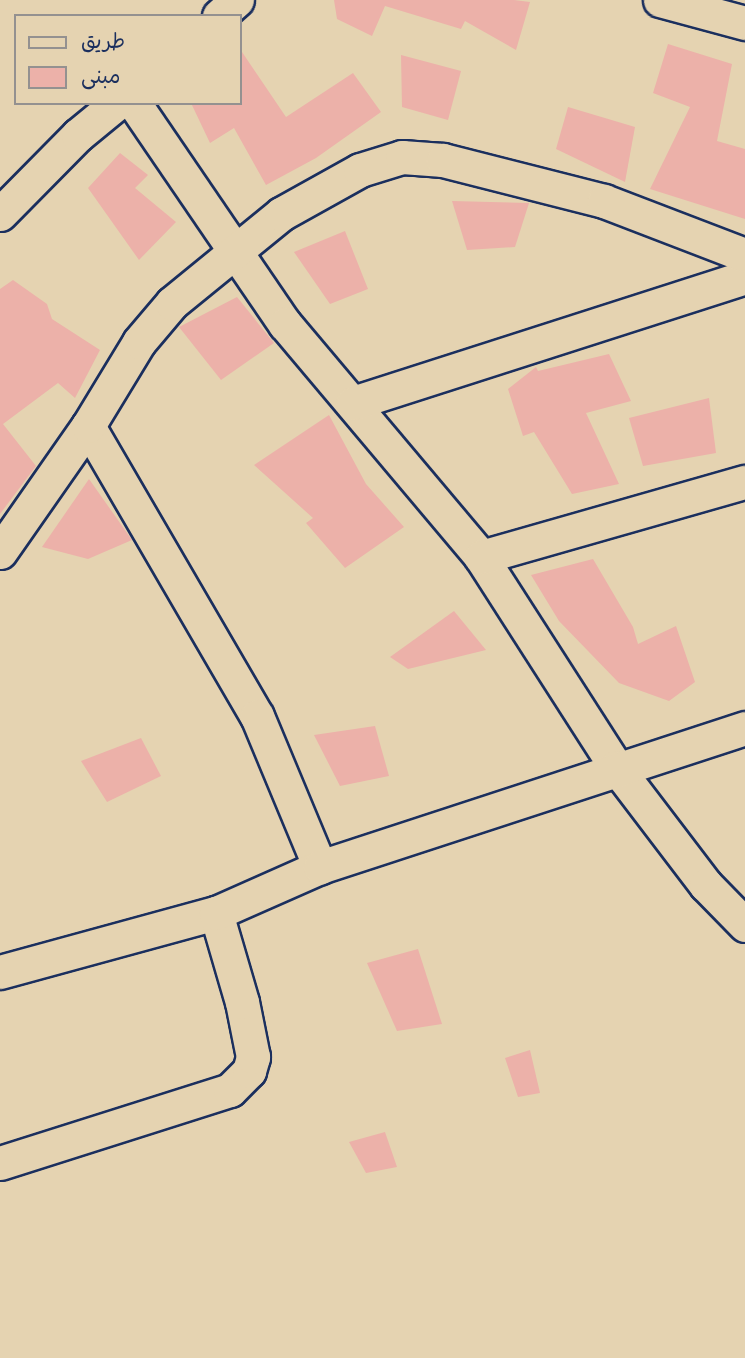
<!DOCTYPE html>
<meta charset="utf-8">
<style>
body{margin:0}
#map{position:relative;width:745px;height:1358px;overflow:hidden;background:#e5d3b1;font-family:Itim,"Playpen Sans Arabic",sans-serif}
div>[style]{position:absolute}
.building>*{inset:0;background:#ecb1a9}
.roads{filter:drop-shadow(2px 0 #1b2f5e) drop-shadow(-2px 0 #1b2f5e) drop-shadow(0 2px #1b2f5e) drop-shadow(0 -2px #1b2f5e)}
.minor>*{height:33px;margin:-16.5px;padding:0 16.5px;transform-origin:16.5px;border-radius:16.5px;background:#e5d3b1}
span{translate:-50% -50%;white-space:nowrap;text-align:center;line-height:1.15;-webkit-text-stroke:5px #e5d3b1;paint-order:stroke}
.legend{position:absolute;left:14px;top:14px;width:228px;height:91px;box-sizing:border-box;background:#e5d3b1;border:2px solid #949190;margin:0;padding:9px 12px;list-style:none;font-size:21px;color:#1b2f5e}
.legend li{display:flex;align-items:center;gap:14px;height:35px}
.legend b{width:35px;border:2px solid #949190}
</style>
<div id="map">
<div class="building">
<i style="clip-path:polygon(334px 0,514px 0,530px 2px,516px 50px,465px 21px,461px 29px,385px 6px,372px 36px,337px 19px)"></i>
<i style="clip-path:polygon(668px 44px,732px 64px,717px 141px,745px 149px,745px 219px,650px 189px,690px 107px,653px 93px)"></i>
<i style="clip-path:polygon(240px 49px,286px 117px,353px 73px,381px 112px,316px 158px,266px 185px,234px 128px,210px 143px,191px 103px,240px 103px)"></i>
<i style="clip-path:polygon(401px 55px,461px 71px,448px 120px,402px 107px)"></i>
<i style="clip-path:polygon(568px 107px,635px 127px,625px 182px,556px 149px)"></i>
<i style="clip-path:polygon(120px 153px,148px 175px,135px 188px,176px 222px,139px 260px,88px 188px)"></i>
<i style="clip-path:polygon(452px 201px,529px 203px,515px 247px,467px 250px)"></i>
<i style="clip-path:polygon(345px 231px,368px 289px,330px 304px,294px 252px)"></i>
<i style="clip-path:polygon(13px 280px,47px 304px,52px 319px,100px 350px,75px 398px,58px 383px,3px 424px,36px 466px,0 514px,0 289px)"></i>
<i style="clip-path:polygon(237px 297px,274px 343px,221px 380px,179px 327px)"></i>
<i style="clip-path:polygon(609px 354px,631px 401px,586px 413px,619px 484px,572px 494px,534px 432px,523px 436px,508px 389px,536px 367px,538px 371px)"></i>
<i style="clip-path:polygon(709px 398px,716px 453px,643px 466px,629px 418px)"></i>
<i style="clip-path:polygon(329px 415px,366px 484px,404px 527px,345px 568px,306px 523px,313px 518px,254px 465px)"></i>
<i style="clip-path:polygon(89px 479px,132px 540px,88px 559px,42px 547px)"></i>
<i style="clip-path:polygon(593px 559px,633px 627px,638px 644px,676px 626px,695px 682px,669px 701px,619px 683px,559px 621px,531px 575px)"></i>
<i style="clip-path:polygon(454px 611px,486px 650px,408px 669px,390px 657px)"></i>
<i style="clip-path:polygon(375px 726px,389px 776px,340px 786px,314px 735px)"></i>
<i style="clip-path:polygon(141px 738px,161px 776px,107px 802px,81px 761px)"></i>
<i style="clip-path:polygon(418px 949px,442px 1024px,397px 1031px,367px 963px)"></i>
<i style="clip-path:polygon(530px 1050px,540px 1093px,518px 1097px,505px 1058px)"></i>
<i style="clip-path:polygon(385px 1132px,397px 1167px,366px 1173px,349px 1142px)"></i>
</div>
<div class="roads">
<div class="minor">
<i style="left:660px;top:0;width:88px;rotate:15.1deg"></i>
<i style="left:219px;top:16px;width:24px;rotate:-42deg"></i>
<i style="left:134px;top:103px;width:268px;rotate:55.7deg"></i>
<i style="left:285px;top:324px;width:304px;rotate:49.9deg"></i>
<i style="left:481px;top:557px;width:250px;rotate:57.3deg"></i>
<i style="left:616px;top:767px;width:148px;rotate:52.7deg"></i>
<i style="left:706px;top:885px;width:56px;rotate:45.7deg"></i>
<i style="left:0;top:214px;width:111px;rotate:-45.4deg"></i>
<i style="left:78px;top:135px;width:50px;rotate:-39.4deg"></i>
<i style="left:353px;top:403px;width:412px;rotate:-17.8deg"></i>
<i style="left:88px;top:426px;width:336px;rotate:59.8deg"></i>
<i style="left:257px;top:716px;width:164px;rotate:67.4deg"></i>
<i style="left:0;top:552px;width:154px;rotate:-55.1deg"></i>
<i style="left:88px;top:426px;width:98px;rotate:-58.7deg"></i>
<i style="left:139px;top:342px;width:51px;rotate:-49.8deg"></i>
<i style="left:172px;top:303px;width:141px;rotate:-39.2deg"></i>
<i style="left:281px;top:214px;width:90px;rotate:-29.1deg"></i>
<i style="left:360px;top:170px;width:44px;rotate:-17.2deg"></i>
<i style="left:402px;top:157px;width:41px;rotate:4.2deg"></i>
<i style="left:443px;top:160px;width:166px;rotate:14.3deg"></i>
<i style="left:604px;top:201px;width:151px;rotate:21deg"></i>
<i style="left:481px;top:557px;width:274px;rotate:-15.9deg"></i>
<i style="left:0;top:972px;width:224px;rotate:-15.3deg"></i>
<i style="left:0;top:1163px;width:241px;rotate:-17.6deg"></i>
<i style="left:230px;top:1090px;width:27px;rotate:-45deg"></i>
<i style="left:249px;top:1071px;width:15px;rotate:-74deg"></i>
<i style="left:253px;top:1057px;width:56px;rotate:-101.3deg"></i>
<i style="left:242px;top:1002px;width:93px;rotate:-106.3deg"></i>
<i style="left:216px;top:913px;width:114px;rotate:-23.9deg"></i>
<i style="left:320px;top:867px;width:447px;rotate:-18.1deg"></i>
</div>
</div>
<ul class="legend">
<li><b style="height:9px;background:#e5d3b1"></b>طريق</li>
<li><b style="height:19px;background:#ecb1a9"></b>مبنى</li>
</ul>
</div>
